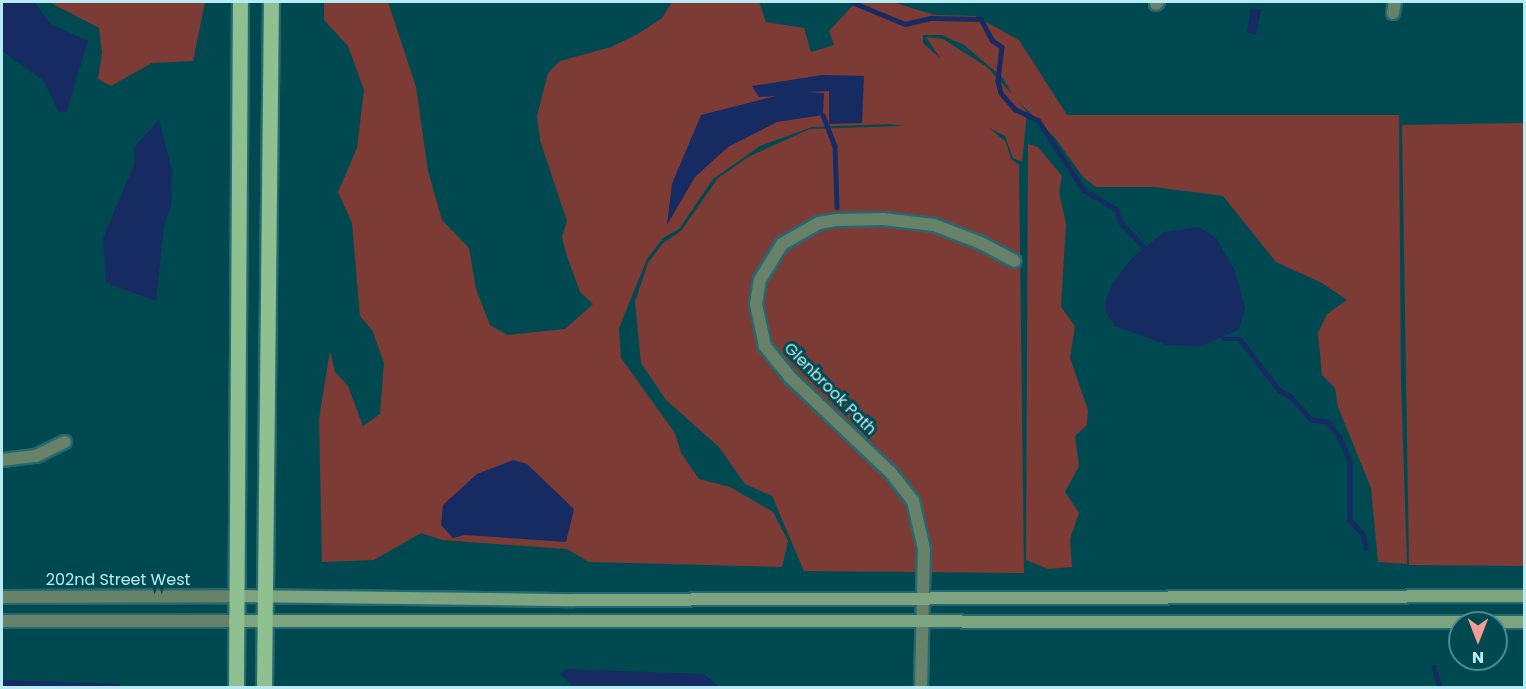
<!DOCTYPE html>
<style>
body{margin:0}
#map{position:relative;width:1526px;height:689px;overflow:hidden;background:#004950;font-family:Poppins,sans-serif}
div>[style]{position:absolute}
.green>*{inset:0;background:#7d3b36}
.water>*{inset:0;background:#162b62}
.stream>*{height:4.5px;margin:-2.25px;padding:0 2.25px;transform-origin:2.25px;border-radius:2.25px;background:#162b62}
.roads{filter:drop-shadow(2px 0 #256970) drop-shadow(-2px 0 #256970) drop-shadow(0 2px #256970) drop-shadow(0 -2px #256970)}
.street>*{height:12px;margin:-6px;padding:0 6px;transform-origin:6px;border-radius:6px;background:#688169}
.secondary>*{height:12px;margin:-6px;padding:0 6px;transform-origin:6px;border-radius:6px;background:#7ea47f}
.primary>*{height:15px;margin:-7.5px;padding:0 7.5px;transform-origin:7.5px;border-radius:7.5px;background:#8ec090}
span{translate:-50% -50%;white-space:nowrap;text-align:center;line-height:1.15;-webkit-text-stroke:6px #004950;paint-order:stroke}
.street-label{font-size:16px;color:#b8ebf1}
.frame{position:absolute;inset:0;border:3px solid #b8ebf1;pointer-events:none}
.north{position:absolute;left:1448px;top:611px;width:60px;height:60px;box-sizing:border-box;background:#004950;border:2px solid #4a8a90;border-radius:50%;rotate:180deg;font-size:16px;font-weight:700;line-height:24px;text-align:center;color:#b8ebf1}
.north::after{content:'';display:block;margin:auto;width:21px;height:27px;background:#f59c94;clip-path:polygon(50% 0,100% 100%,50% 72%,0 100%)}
</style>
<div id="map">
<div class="green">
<i style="clip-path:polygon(49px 2px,205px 2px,193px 61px,152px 63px,111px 86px,98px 79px,102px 53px,99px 28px)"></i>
<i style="clip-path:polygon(evenodd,324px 2px,388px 2px,416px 87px,428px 171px,442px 220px,469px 248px,476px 289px,490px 325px,507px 335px,565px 329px,593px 304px,580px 292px,566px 253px,562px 237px,567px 221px,540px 140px,537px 116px,548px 73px,560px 61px,611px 47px,638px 34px,662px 18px,672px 2px,759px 2px,766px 22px,804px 28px,811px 52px,834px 45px,829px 31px,856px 2px,892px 2px,935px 15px,975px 16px,1019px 40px,1067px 115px,1399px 115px,1401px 382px,1407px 564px,1378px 562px,1371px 488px,1338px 407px,1335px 388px,1322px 375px,1318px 333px,1327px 314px,1347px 300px,1322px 283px,1276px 262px,1223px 196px,1155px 187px,1096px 187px,1083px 177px,1055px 138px,1018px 101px,1027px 112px,1022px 162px,1013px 158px,1005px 136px,989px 128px,1006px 142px,1011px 159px,1019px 165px,1024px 573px,804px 571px,772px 496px,745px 484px,719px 447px,666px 400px,641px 363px,635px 302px,648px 263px,663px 243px,681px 231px,718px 178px,750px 156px,810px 129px,903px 126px,890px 124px,812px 127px,760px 146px,713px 179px,679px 229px,663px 238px,647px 259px,619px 328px,621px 358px,675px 433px,681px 453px,699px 479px,730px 487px,773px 512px,788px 541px,782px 567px,589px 562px,567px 549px,442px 540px,421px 533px,374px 560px,322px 562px,319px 419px,330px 351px,335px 372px,348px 386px,363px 426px,380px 414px,384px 363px,372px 330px,360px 316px,352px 223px,338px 192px,357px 148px,364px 90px,348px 46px,324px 20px,324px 2px,923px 35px,942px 35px,964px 45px,1002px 77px,1013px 95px,987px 67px,943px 39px,926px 37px,940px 58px,923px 43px,923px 35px)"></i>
<i style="clip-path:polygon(1524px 123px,1524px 566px,1409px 565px,1402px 125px)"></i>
<i style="clip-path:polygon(1028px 144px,1038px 147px,1062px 176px,1059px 192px,1066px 224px,1061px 307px,1075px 326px,1070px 358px,1088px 410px,1087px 425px,1075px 436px,1079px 466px,1065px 492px,1079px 513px,1070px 539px,1072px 567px,1048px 569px,1026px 560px)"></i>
</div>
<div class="water">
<i style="clip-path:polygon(2px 2px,35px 2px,50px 24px,88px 41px,66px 113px,58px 111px,44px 81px,2px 51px)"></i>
<i style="clip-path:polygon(1251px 8px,1261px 10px,1256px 35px,1247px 33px)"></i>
<i style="clip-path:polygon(822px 75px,864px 76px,862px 123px,829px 124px,829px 91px,807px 92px,824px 93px,823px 115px,777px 122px,728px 147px,695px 177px,667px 225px,672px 184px,701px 115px,776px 96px,759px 97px,752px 86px)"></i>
<i style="clip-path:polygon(159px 120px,172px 171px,171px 205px,164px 226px,156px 301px,106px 283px,103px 238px,134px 165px,135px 146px)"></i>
<i style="clip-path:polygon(1199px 227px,1216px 238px,1235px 271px,1245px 308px,1239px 330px,1201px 346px,1167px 345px,1115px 326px,1105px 311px,1106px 300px,1112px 284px,1132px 258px,1164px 232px)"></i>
<i style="clip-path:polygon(513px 460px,527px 464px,574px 509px,566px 542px,465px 535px,453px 538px,441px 525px,443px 505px,477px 474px)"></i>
<i style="clip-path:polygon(567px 669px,704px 674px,719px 687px,574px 687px,560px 674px)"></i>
<i style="clip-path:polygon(2px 680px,120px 684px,120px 687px,2px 687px)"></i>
</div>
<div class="stream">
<i style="left:852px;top:2px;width:57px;rotate:22.5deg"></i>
<i style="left:905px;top:24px;width:27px;rotate:-13deg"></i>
<i style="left:931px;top:18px;width:50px;rotate:1.1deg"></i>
<i style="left:981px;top:19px;width:24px;rotate:62deg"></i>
<i style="left:992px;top:40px;width:12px;rotate:35deg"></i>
<i style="left:1002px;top:47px;width:34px;rotate:97deg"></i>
<i style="left:998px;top:81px;width:12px;rotate:76deg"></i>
<i style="left:1001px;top:93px;width:21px;rotate:49deg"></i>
<i style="left:1015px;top:109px;width:25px;rotate:26deg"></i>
<i style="left:1038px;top:120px;width:84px;rotate:56.7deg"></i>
<i style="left:1084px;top:190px;width:39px;rotate:31deg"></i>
<i style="left:1117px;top:210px;width:14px;rotate:73deg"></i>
<i style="left:1121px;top:223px;width:32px;rotate:46deg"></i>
<i style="left:823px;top:115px;width:33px;rotate:69deg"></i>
<i style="left:835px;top:146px;width:61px;rotate:88.1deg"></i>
<i style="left:1223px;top:339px;width:17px"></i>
<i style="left:1240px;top:339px;width:64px;rotate:52.6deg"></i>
<i style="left:1279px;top:390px;width:14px;rotate:30deg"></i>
<i style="left:1291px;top:397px;width:30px;rotate:48deg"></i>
<i style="left:1311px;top:419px;width:17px;rotate:10deg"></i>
<i style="left:1328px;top:422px;width:20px;rotate:53deg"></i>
<i style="left:1340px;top:438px;width:26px;rotate:67deg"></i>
<i style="left:1350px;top:462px;width:58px;rotate:90deg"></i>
<i style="left:1350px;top:520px;width:19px;rotate:47deg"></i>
<i style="left:1363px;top:534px;width:14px;rotate:78deg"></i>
<i style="left:1434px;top:667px;width:22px;rotate:74deg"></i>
</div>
<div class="roads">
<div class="street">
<i style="left:1156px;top:4px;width:3px;rotate:-45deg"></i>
<i style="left:1393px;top:13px;width:11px;rotate:-80deg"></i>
<i style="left:2px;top:460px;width:34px;rotate:-7deg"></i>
<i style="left:36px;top:456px;width:32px;rotate:-26deg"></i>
<i style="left:2px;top:597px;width:234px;rotate:-0.2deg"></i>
<i style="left:2px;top:621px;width:233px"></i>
<i style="left:921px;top:688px;width:139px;rotate:-88.8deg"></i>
<i style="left:924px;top:549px;width:49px;rotate:-102.9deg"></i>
<i style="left:913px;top:501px;width:37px;rotate:-128deg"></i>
<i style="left:890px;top:472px;width:138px;rotate:-136.5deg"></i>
<i style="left:790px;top:377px;width:40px;rotate:-129deg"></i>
<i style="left:765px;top:346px;width:43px;rotate:-102.1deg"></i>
<i style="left:756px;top:304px;width:24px;rotate:-81deg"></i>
<i style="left:760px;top:280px;width:42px;rotate:-58.6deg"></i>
<i style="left:782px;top:244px;width:43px;rotate:-29.6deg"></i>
<i style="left:819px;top:223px;width:17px;rotate:-10deg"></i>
<i style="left:836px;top:220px;width:47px;rotate:-1.2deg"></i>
<i style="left:883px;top:219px;width:51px;rotate:6.7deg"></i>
<i style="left:934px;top:225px;width:50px;rotate:21deg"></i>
<i style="left:981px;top:243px;width:38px;rotate:28deg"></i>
</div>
<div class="secondary">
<i style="left:236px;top:596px;width:338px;rotate:0.7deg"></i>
<i style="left:574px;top:600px;width:950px;rotate:-0.24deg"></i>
<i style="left:235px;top:621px;width:1289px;rotate:0.04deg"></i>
</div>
<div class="primary">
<i style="left:236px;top:688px;width:686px;rotate:-89.67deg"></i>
<i style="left:264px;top:688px;width:686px;rotate:-89.42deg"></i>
</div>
</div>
<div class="street-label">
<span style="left:830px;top:389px;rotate:45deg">Glenbrook Path</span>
<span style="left:118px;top:580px">202nd Street West</span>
</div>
<div class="frame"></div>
<div class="north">N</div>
</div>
